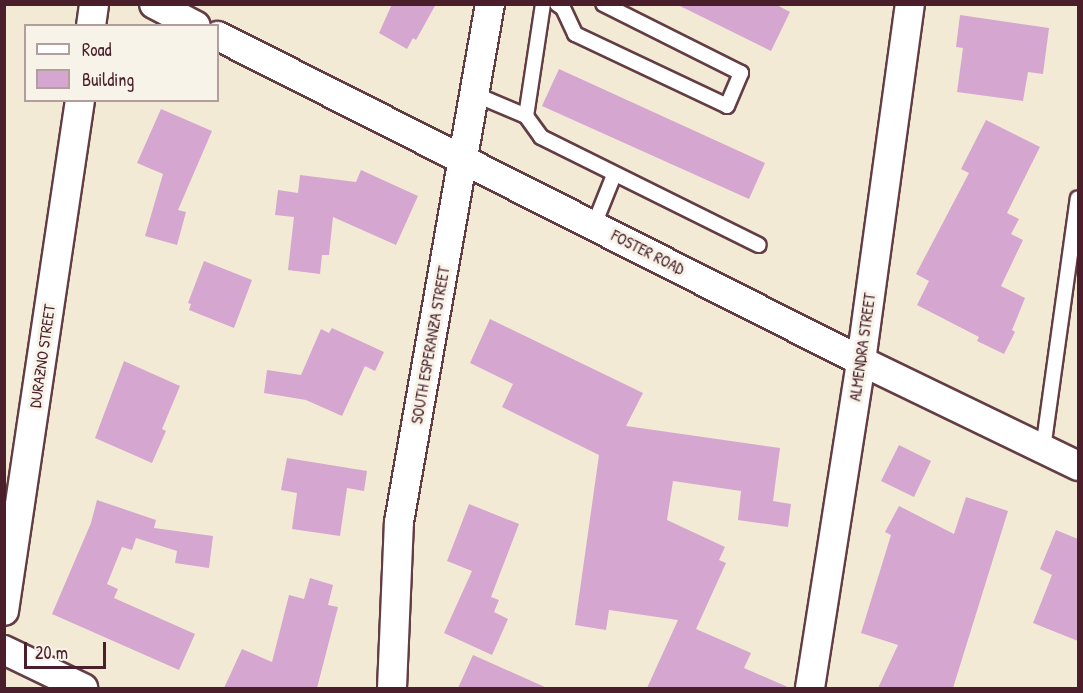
<!DOCTYPE html>
<style>
body{margin:0}
#map{position:relative;width:1083px;height:693px;overflow:hidden;background:#f2ead5;font-family:"Patrick Hand",sans-serif}
div>[style]{position:absolute}
.building>*{inset:0;background:#d5a7d0}
.roads{filter:drop-shadow(2px 0 #633d44) drop-shadow(-2px 0 #633d44) drop-shadow(0 2px #633d44) drop-shadow(0 -2px #633d44)}
.lane>*{height:14px;margin:-7px;padding:0 7px;transform-origin:7px;border-radius:7px;background:#fff}
.street>*{height:28px;margin:-14px;padding:0 14px;transform-origin:14px;border-radius:14px;background:#fff}
span{translate:-50% -50%;white-space:nowrap;text-align:center;line-height:1.15;-webkit-text-stroke:6px #f7f3e8;paint-order:stroke}
.street-label{font-size:16px;color:#4a1f2b}
.frame{position:absolute;inset:0;border:6px solid #4a1f2b;pointer-events:none}
.legend{position:absolute;left:24px;top:24px;width:195px;height:78px;box-sizing:border-box;background:#f7f3e8;border:2px solid #b29e9c;margin:0;padding:8px 10px;list-style:none;font-size:18px;color:#4a1f2b}
.legend li{display:flex;align-items:center;gap:12px;height:30px}
.legend b{width:30px;border:2px solid #b29e9c}
.scale{position:absolute;left:24px;top:642px;width:82px;height:27px;box-sizing:border-box;border:3px solid #4a1f2b;border-top:0;padding-left:8px;font-size:18px;line-height:21px;white-space:nowrap;color:#4a1f2b;-webkit-text-stroke:4px #f7f3e8;paint-order:stroke}
</style>
<div id="map">
<div class="building">
<i style="clip-path:polygon(392px 4px,436px 4px,416px 40px,413px 38px,407px 49px,379px 33px)"></i>
<i style="clip-path:polygon(676px 4px,775px 4px,790px 12px,771px 51px)"></i>
<i style="clip-path:polygon(960px 15px,1049px 28px,1043px 74px,1028px 72px,1023px 101px,957px 92px,963px 48px,956px 47px)"></i>
<i style="clip-path:polygon(559px 69px,765px 163px,749px 199px,542px 106px)"></i>
<i style="clip-path:polygon(161px 109px,212px 131px,178px 210px,186px 212px,177px 245px,145px 236px,163px 174px,137px 163px)"></i>
<i style="clip-path:polygon(986px 120px,1040px 147px,1007px 213px,1019px 219px,1011px 234px,1023px 240px,1001px 286px,1025px 298px,1012px 330px,1015px 332px,1004px 354px,977px 341px,979px 337px,917px 305px,929px 281px,916px 274px,969px 173px,961px 169px)"></i>
<i style="clip-path:polygon(361px 170px,418px 196px,396px 245px,333px 217px,329px 255px,322px 255px,320px 274px,288px 270px,294px 217px,275px 215px,278px 190px,298px 193px,300px 175px,356px 182px)"></i>
<i style="clip-path:polygon(204px 261px,252px 280px,234px 328px,189px 310px,191px 304px,188px 303px)"></i>
<i style="clip-path:polygon(490px 319px,643px 393px,626px 426px,780px 448px,773px 501px,791px 504px,788px 527px,738px 520px,741px 491px,673px 481px,667px 520px,725px 547px,719px 560px,726px 563px,696px 629px,751px 653px,744px 668px,790px 688px,647px 688px,678px 620px,609px 610px,606px 630px,575px 625px,599px 455px,502px 407px,513px 384px,470px 363px)"></i>
<i style="clip-path:polygon(332px 328px,384px 352px,375px 371px,365px 366px,342px 416px,306px 400px,264px 393px,267px 370px,301px 375px,321px 329px,329px 333px)"></i>
<i style="clip-path:polygon(124px 361px,180px 386px,162px 429px,166px 431px,152px 463px,95px 438px)"></i>
<i style="clip-path:polygon(899px 445px,931px 461px,914px 497px,881px 481px)"></i>
<i style="clip-path:polygon(287px 458px,367px 471px,364px 491px,347px 488px,340px 536px,292px 529px,297px 493px,281px 490px)"></i>
<i style="clip-path:polygon(966px 497px,1008px 511px,953px 688px,878px 688px,898px 645px,861px 633px,891px 535px,885px 532px,899px 506px,954px 534px)"></i>
<i style="clip-path:polygon(97px 500px,156px 520px,154px 528px,213px 536px,209px 568px,175px 563px,177px 551px,136px 538px,132px 550px,122px 547px,107px 584px,118px 589px,114px 598px,195px 634px,179px 670px,52px 614px,91px 523px)"></i>
<i style="clip-path:polygon(469px 504px,519px 524px,491px 597px,499px 600px,494px 612px,508px 619px,492px 655px,444px 633px,472px 571px,447px 561px)"></i>
<i style="clip-path:polygon(1056px 530px,1078px 539px,1078px 641px,1033px 623px,1052px 575px,1040px 569px)"></i>
<i style="clip-path:polygon(310px 578px,333px 585px,328px 605px,338px 607px,317px 688px,224px 688px,242px 649px,272px 662px,289px 595px,304px 599px)"></i>
<i style="clip-path:polygon(473px 655px,547px 688px,458px 688px)"></i>
</div>
<div class="roads">
<div class="lane">
<i style="left:543px;top:4px;width:113px;rotate:98.6deg"></i>
<i style="left:526px;top:116px;width:26px;rotate:54deg"></i>
<i style="left:541px;top:137px;width:243px;rotate:26.4deg"></i>
<i style="left:557px;top:4px;width:7px;rotate:34deg"></i>
<i style="left:563px;top:8px;width:29px;rotate:65deg"></i>
<i style="left:575px;top:34px;width:168px;rotate:25.3deg"></i>
<i style="left:727px;top:106px;width:36px;rotate:-67deg"></i>
<i style="left:741px;top:73px;width:154px;rotate:-153.4deg"></i>
<i style="left:474px;top:94px;width:56px;rotate:22.9deg"></i>
<i style="left:594px;top:225px;width:54px;rotate:-68.2deg"></i>
<i style="left:1043px;top:449px;width:253px;rotate:-82.1deg"></i>
</div>
<div class="street">
<i style="left:154px;top:4px;width:47px;rotate:27.6deg"></i>
<i style="left:91px;top:26px;width:22px;rotate:-82deg"></i>
<i style="left:218px;top:36px;width:720px;rotate:26.81deg"></i>
<i style="left:861px;top:361px;width:241px;rotate:25.8deg"></i>
<i style="left:4px;top:611px;width:517px;rotate:-81.54deg"></i>
<i style="left:4px;top:650px;width:88px;rotate:25.7deg"></i>
<i style="left:392px;top:688px;width:166px;rotate:-87.6deg"></i>
<i style="left:399px;top:522px;width:526px;rotate:-80.04deg"></i>
<i style="left:810px;top:688px;width:331px;rotate:-81.1deg"></i>
<i style="left:861px;top:361px;width:360px;rotate:-82.2deg"></i>
</div>
</div>
<div class="street-label">
<span style="left:648px;top:252px;rotate:27deg">FOSTER ROAD</span>
<span style="left:430px;top:345px;rotate:-80deg">SOUTH ESPERANZA STREET</span>
<span style="left:862px;top:347px;rotate:-82deg">ALMENDRA STREET</span>
<span style="left:42px;top:356px;rotate:-82deg">DURAZNO STREET</span>
</div>
<div class="frame"></div>
<ul class="legend">
<li><b style="height:8px;background:#fff"></b>Road</li>
<li><b style="height:16px;background:#d5a7d0"></b>Building</li>
</ul>
<div class="scale">20 m</div>
</div>
